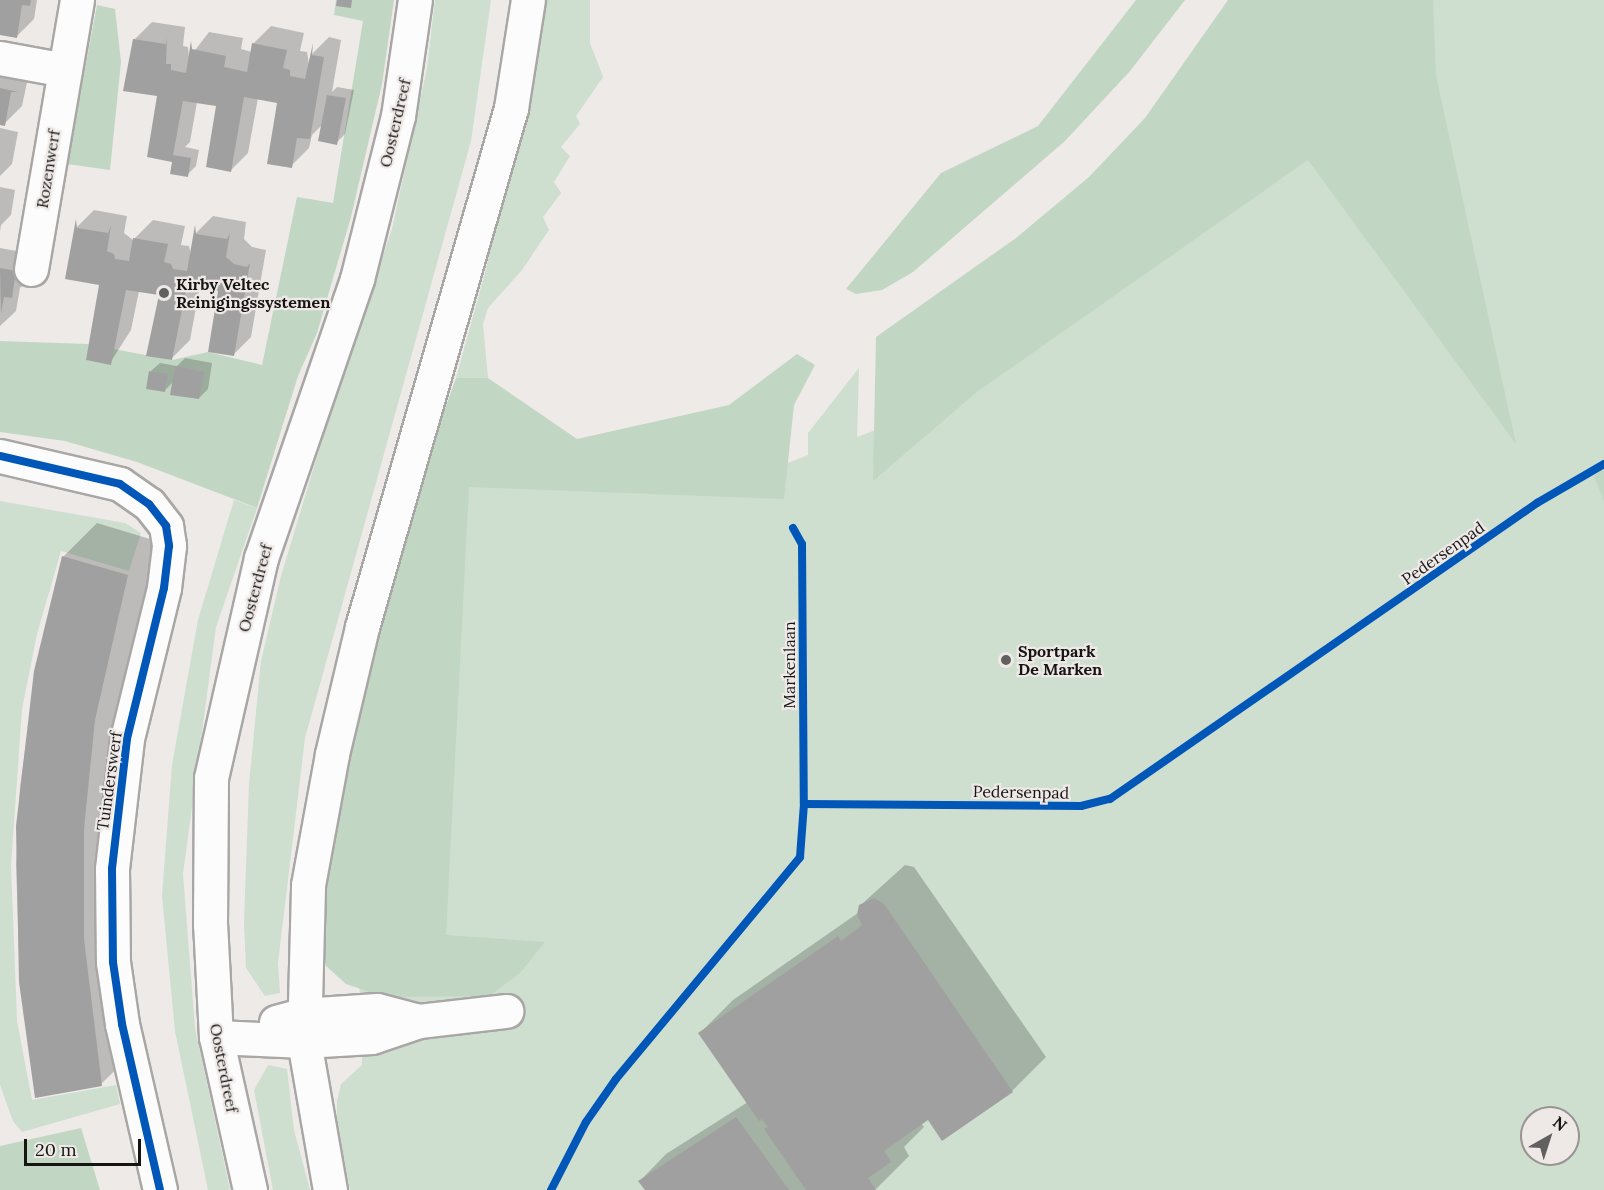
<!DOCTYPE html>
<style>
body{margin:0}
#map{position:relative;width:1604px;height:1190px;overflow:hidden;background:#edeae8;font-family:Lora,serif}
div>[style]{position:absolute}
.green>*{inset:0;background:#cedecf}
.forest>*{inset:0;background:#c2d6c4}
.shadow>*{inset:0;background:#0003}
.building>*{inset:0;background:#a1a0a0}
.roads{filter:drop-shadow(2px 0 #a9a7a5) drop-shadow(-2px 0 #a9a7a5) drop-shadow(0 2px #a9a7a5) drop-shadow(0 -2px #a9a7a5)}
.street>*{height:33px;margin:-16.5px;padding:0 16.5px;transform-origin:16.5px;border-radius:16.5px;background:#fcfcfc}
.secondary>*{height:33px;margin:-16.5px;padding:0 16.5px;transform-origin:16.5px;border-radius:16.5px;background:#fcfcfc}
.cycleway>*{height:8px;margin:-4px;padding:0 4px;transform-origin:4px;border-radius:4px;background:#0057b8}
.dots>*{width:16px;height:16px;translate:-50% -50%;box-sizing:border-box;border:3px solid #eee9e7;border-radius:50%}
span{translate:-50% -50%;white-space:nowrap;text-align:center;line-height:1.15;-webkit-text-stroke:4.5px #eee9e7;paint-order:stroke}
.street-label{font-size:16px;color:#161514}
.poi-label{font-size:16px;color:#161514;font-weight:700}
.left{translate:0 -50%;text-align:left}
.north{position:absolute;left:1520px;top:1106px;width:60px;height:60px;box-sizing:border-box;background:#eee9e7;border:2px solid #989493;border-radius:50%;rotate:39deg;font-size:16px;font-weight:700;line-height:24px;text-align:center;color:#161514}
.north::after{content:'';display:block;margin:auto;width:21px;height:27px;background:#61605e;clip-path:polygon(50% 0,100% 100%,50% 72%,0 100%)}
.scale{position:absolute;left:24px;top:1139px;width:117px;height:27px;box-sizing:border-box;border:3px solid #161514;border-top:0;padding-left:8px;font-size:18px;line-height:21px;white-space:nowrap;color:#161514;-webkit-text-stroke:4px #eee9e7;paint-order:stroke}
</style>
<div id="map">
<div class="green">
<i style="clip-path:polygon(435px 0,491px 0,471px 141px,305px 738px,278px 963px,280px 993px,265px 996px,246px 968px,244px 922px,249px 784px,261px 661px,281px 576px,330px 414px,392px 229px,427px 68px)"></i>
<i style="clip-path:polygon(536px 0,590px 0,590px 43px,603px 77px,576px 116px,580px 124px,561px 147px,570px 156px,554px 182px,561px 193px,543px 217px,549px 230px,522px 270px,488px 308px,483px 324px,488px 378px,456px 378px,485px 273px,516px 134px)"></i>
<i style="clip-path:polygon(evenodd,1396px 0,1604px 0,1604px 1190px,350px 1190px,337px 1122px,337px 1101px,341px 1084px,362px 1065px,355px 847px,462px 470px,760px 474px,808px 455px,808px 433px,859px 368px,857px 437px,894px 423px,1396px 0,1532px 1118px,1568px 1118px,1568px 1154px,1532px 1154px,1532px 1118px)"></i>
<i style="clip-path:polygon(234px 500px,257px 508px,216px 627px,183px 874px,195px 1028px,230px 1190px,208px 1190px,175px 1031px,162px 896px,172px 765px,198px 620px)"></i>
<i style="clip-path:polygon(0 501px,125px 523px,141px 533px,129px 571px,61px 551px,37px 634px,22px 709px,11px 865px,17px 1021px,32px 1100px,116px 1085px,120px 1104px,22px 1132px,13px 1121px,0 1085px)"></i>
<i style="clip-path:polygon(268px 1065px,287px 1069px,294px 1130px,310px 1190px,273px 1190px,254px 1090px)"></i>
</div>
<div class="forest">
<i style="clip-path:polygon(336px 0,394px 0,382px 84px,351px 217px,317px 333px,298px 376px,257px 508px,137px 462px,65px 441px,0 432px,0 341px,87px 344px,172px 360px,208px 352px,262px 365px,297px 197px,333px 203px,363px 21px,334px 15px)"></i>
<i style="clip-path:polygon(1136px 0,1185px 0,1130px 71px,1065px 141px,913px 272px,882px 290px,856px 294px,846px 289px,941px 173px,1038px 126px)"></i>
<i style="clip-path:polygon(1228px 0,1433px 0,1436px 76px,1516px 444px,1308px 160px,978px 391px,873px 481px,876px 337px,1016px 238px,1089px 177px,1145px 118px)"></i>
<i style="clip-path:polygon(97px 5px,115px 9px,121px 62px,110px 170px,67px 164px)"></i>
<i style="clip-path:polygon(797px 354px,815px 365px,794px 405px,784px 499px,469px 487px,446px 935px,545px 942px,520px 973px,489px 996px,385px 997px,346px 984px,326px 966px,314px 933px,345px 737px,397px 543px,456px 378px,488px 378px,577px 439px,729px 405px)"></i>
<i style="clip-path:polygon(1604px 469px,1604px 502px,1594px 476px)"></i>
<i style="clip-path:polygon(81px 1128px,100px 1190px,0 1190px,0 1146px)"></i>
</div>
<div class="shadow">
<i style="clip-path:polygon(0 0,37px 0,34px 19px,16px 37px,0 34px)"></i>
<i style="clip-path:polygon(152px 22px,185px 27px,183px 46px,188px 47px,189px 58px,209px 32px,243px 38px,241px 49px,252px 52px,253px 44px,271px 26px,304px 33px,300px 51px,307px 52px,309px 64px,311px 55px,329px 37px,341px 40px,332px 92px,337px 87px,354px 90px,345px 134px,336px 143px,323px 124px,312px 135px,309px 148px,291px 166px,279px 102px,258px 98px,248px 153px,230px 171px,218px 105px,197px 102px,190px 142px,185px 147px,199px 150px,196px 166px,187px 175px,174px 161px,159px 95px,134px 40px)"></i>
<i style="clip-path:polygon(0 68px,29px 73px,22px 106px,4px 124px,0 123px)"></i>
<i style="clip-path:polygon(0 128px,18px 132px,12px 164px,0 176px)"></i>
<i style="clip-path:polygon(0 187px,15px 190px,11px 215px,1px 225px,0 232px)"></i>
<i style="clip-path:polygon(94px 210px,127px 216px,124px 233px,133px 240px,153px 220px,185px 226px,181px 245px,189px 246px,191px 255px,195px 234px,213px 216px,246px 222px,244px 239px,252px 247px,266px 250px,251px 337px,233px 355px,219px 290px,200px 286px,190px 340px,172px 358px,160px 294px,139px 291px,131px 330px,110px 363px,101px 284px,76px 228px)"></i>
<i style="clip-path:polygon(0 248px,33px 254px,29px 279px,20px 288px,16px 311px,0 326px)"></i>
<i style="clip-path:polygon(185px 358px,212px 363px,208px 389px,199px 398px,174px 381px,164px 391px,151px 371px,160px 363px,177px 366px)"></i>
<i style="clip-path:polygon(97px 523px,160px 542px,118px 794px,135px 1051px,101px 1084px,20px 981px,16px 865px,20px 787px,36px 671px,63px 557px)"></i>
<i style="clip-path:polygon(905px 865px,914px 867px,1046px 1057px,1012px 1091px,943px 1139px,928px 1118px,921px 1123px,924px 1127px,904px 1147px,909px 1156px,875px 1190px,647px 1190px,640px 1181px,666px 1154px,748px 1102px,700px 1033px,733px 1000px,858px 913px,863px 903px)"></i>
</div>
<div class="building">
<i style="clip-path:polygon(0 0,31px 0,30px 6px,22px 5px,17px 38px,0 35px)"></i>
<i style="clip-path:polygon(337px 0,352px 0,351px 8px,336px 6px)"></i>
<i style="clip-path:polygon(167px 37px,166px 64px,171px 64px,171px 70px,186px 73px,191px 41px,192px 49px,226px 56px,224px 67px,247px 72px,252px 43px,287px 50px,283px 68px,290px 70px,290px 76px,305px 79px,313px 43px,312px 55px,324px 57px,310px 139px,297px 138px,292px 168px,267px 164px,277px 103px,244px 97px,231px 172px,206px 167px,216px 106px,183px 101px,173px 155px,191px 158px,188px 177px,170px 174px,172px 162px,147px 157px,157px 96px,123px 91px,133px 39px,166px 44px)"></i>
<i style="clip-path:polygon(0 88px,18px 92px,11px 92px,5px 126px,0 125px)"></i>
<i style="clip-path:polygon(327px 95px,346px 98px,337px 145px,318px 141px)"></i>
<i style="clip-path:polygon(76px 219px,77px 228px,108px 233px,111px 225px,107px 251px,114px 254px,115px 259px,129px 261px,133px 238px,168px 244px,164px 262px,171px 264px,173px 269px,187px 271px,195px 225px,196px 234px,227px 239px,230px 233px,226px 257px,234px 264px,247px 267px,250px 263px,234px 356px,208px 352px,218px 291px,187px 285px,172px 360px,146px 356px,159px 295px,126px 290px,111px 365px,86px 360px,99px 285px,65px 279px)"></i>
<i style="clip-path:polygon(0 268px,16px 271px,12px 298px,4px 297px,1px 313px)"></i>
<i style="clip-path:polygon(175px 366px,204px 372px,199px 399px,170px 395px)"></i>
<i style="clip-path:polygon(149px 371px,168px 374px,165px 392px,146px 389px)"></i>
<i style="clip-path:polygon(62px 556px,128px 575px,95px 720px,84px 829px,84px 939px,102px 1086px,35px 1098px,19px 982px,16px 826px,34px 671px)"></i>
<i style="clip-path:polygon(874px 898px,884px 904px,1013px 1092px,942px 1141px,928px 1120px,884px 1151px,891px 1162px,868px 1178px,876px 1190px,806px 1190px,764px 1129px,768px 1127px,762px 1119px,759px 1121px,698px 1033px,838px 936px,841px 941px,862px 925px,857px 915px,859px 905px)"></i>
<i style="clip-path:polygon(736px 1117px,789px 1190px,645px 1190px,638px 1181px)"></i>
</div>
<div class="roads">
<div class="street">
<i style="left:0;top:58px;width:66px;rotate:10.5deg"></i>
<i style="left:31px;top:269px;width:273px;rotate:-80.3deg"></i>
<i style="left:0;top:456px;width:123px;rotate:13.1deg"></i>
<i style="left:120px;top:484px;width:35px;rotate:35deg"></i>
<i style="left:149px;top:504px;width:28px;rotate:52deg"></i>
<i style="left:166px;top:526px;width:20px;rotate:81deg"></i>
<i style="left:169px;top:546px;width:42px;rotate:96.8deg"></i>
<i style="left:164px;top:588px;width:155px;rotate:103.8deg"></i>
<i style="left:127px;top:739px;width:131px;rotate:96.6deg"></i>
<i style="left:112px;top:869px;width:93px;rotate:89.4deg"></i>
<i style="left:113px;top:962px;width:63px;rotate:81.7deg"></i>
<i style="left:122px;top:1024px;width:170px;rotate:77.1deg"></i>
<i style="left:276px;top:1022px;width:27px;rotate:-15deg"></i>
<i style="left:302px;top:1015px;width:75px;rotate:-3.8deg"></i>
<i style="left:377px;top:1010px;width:43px;rotate:14.7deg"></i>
<i style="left:216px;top:1037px;width:88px;rotate:2.6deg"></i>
<i style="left:304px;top:1041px;width:68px;rotate:-3.4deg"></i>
<i style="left:372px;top:1037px;width:50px;rotate:-18.8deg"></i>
<i style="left:419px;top:1021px;width:88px;rotate:-6.6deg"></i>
</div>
<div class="secondary">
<i style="left:250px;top:1190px;width:157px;rotate:-102.5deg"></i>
<i style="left:216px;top:1037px;width:113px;rotate:-93deg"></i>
<i style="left:210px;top:924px;width:146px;rotate:-89.6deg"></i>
<i style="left:211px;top:778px;width:226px;rotate:-77.2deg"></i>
<i style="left:261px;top:558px;width:295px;rotate:-71deg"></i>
<i style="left:357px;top:279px;width:168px;rotate:-75.9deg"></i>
<i style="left:398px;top:116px;width:117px;rotate:-81.7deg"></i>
<i style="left:330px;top:1190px;width:151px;rotate:-99.9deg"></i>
<i style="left:304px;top:1041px;width:156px;rotate:-88.5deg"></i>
<i style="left:308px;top:885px;width:133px;rotate:-79.6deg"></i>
<i style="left:332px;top:754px;width:130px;rotate:-76.7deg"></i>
<i style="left:362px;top:627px;width:540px;rotate:-73.98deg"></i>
<i style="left:511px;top:108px;width:109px;rotate:-81.1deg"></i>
</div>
</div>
<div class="cycleway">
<i style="left:0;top:456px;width:123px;rotate:13.1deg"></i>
<i style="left:120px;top:484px;width:35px;rotate:35deg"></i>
<i style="left:149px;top:504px;width:28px;rotate:52deg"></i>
<i style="left:166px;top:526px;width:20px;rotate:81deg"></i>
<i style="left:169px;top:546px;width:42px;rotate:96.8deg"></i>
<i style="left:164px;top:588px;width:155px;rotate:103.8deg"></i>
<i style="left:127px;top:739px;width:131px;rotate:96.6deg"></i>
<i style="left:112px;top:869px;width:93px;rotate:89.4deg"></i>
<i style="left:113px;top:962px;width:63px;rotate:81.7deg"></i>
<i style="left:122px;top:1024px;width:170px;rotate:77.1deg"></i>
<i style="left:793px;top:528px;width:18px;rotate:61deg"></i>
<i style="left:802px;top:544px;width:260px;rotate:89.6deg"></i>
<i style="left:551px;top:1190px;width:76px;rotate:-62.8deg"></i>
<i style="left:586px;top:1122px;width:52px;rotate:-55.1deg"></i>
<i style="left:616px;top:1079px;width:288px;rotate:-50.3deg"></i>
<i style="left:800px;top:857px;width:53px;rotate:-85.7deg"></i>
<i style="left:804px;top:804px;width:277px;rotate:0.4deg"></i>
<i style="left:1081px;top:806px;width:30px;rotate:-14deg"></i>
<i style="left:1110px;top:799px;width:520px;rotate:-34.73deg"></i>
<i style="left:1537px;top:503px;width:78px;rotate:-30.2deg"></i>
</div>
<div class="dots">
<i style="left:164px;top:293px;background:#61605e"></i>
<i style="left:1006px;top:660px;background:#61605e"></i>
</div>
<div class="street-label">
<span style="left:395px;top:123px;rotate:-77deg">Oosterdreef</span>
<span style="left:48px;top:169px;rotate:-81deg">Rozenwerf</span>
<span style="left:1443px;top:553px;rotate:-35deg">Pedersenpad</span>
<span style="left:255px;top:588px;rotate:-75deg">Oosterdreef</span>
<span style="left:789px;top:665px;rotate:-90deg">Markenlaan</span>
<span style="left:109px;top:781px;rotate:-82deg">Tuinderswerf</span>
<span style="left:1021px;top:792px;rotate:1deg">Pedersenpad</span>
<span style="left:224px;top:1068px;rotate:79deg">Oosterdreef</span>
</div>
<div class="poi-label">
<span class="left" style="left:176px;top:293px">Kirby Veltec<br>Reinigingssystemen</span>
<span class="left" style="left:1018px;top:660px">Sportpark<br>De Marken</span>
</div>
<div class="north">N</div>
<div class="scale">20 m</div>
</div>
